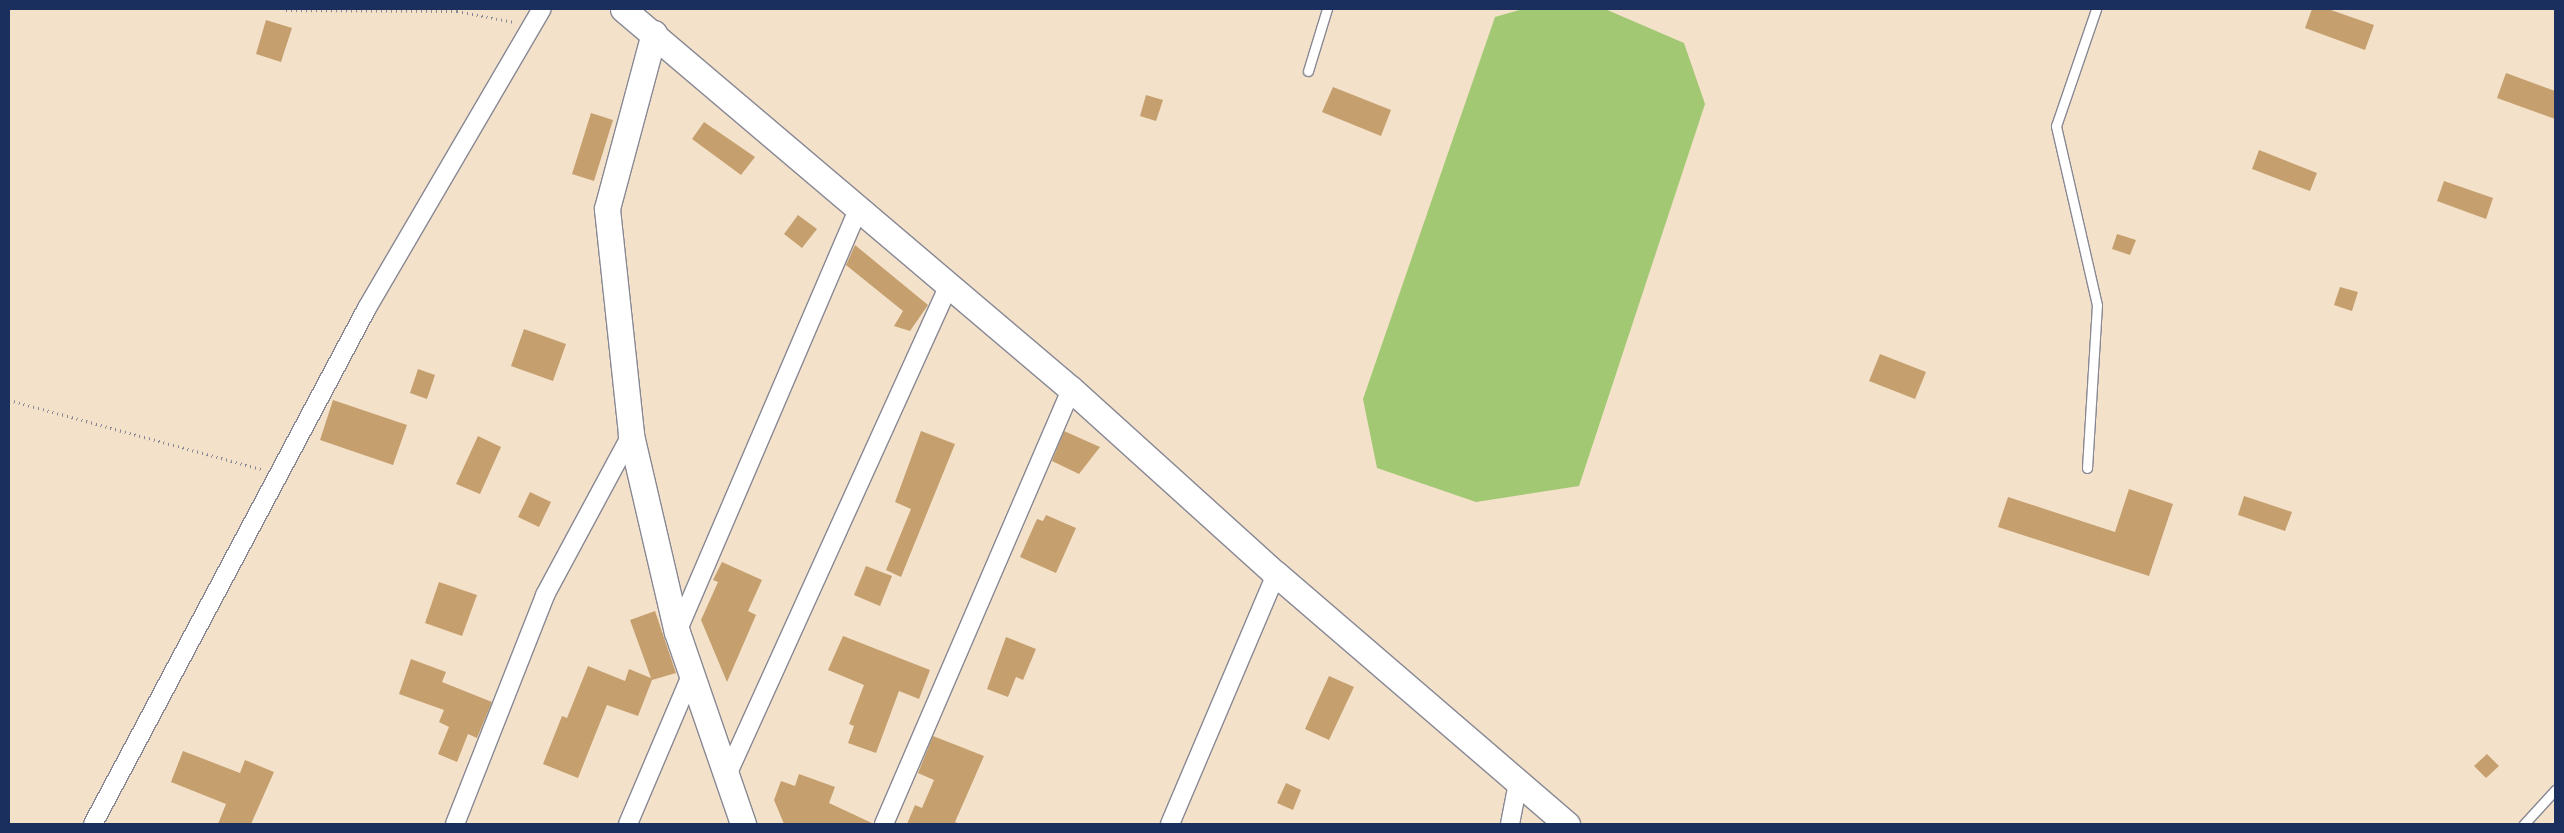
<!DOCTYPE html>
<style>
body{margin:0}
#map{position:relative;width:2564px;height:833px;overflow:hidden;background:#f4e1ca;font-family:"IM FELL English",serif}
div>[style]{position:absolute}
.green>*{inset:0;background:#a2c873}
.building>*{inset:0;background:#c5a06e}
.path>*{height:3px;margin-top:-1.5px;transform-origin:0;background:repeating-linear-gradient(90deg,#888894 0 1px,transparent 0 5px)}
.roads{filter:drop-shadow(1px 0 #888894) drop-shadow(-1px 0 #888894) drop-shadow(0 1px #888894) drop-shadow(0 -1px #888894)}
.lane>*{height:9px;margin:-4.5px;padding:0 4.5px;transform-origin:4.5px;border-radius:4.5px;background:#fff}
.street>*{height:18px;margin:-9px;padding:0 9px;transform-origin:9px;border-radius:9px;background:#fff}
.secondary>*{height:25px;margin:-12.5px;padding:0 12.5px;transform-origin:12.5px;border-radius:12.5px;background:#fff}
span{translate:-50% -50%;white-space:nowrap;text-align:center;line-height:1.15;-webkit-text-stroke:4px #f6f6f2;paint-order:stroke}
.frame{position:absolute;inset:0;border:10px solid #1b2f5e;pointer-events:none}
</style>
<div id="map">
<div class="green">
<i style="clip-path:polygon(1523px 9px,1605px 9px,1684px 43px,1705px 104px,1579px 486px,1476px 502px,1377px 468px,1363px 399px,1495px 17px)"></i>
</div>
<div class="building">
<i style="clip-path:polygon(2312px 9px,2328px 9px,2374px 25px,2365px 50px,2305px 28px)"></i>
<i style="clip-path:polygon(266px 20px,292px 28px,281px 62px,256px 54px)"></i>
<i style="clip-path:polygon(2506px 73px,2555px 91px,2555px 119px,2497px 98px)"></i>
<i style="clip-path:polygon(1333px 87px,1391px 110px,1381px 136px,1322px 112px)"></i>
<i style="clip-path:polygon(1146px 95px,1163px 100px,1156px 121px,1140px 116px)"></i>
<i style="clip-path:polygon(591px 113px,613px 120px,594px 181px,572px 174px)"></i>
<i style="clip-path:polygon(704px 122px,755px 157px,741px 175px,692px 139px)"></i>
<i style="clip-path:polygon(2259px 150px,2317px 173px,2310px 191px,2252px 169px)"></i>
<i style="clip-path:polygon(2444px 181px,2493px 198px,2486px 219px,2437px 201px)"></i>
<i style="clip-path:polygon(798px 215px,817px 229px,802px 248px,784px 234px)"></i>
<i style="clip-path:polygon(2117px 234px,2136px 240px,2130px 255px,2112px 249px)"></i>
<i style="clip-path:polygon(855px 245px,928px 305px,910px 331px,894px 326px,903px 311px,846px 265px)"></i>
<i style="clip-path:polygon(2340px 287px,2358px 292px,2352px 311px,2334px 305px)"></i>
<i style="clip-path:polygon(524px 329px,566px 344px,553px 381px,511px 366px)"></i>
<i style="clip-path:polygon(1880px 354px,1926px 372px,1915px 399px,1869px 381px)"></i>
<i style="clip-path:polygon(418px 369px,435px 375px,427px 399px,410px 393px)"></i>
<i style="clip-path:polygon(333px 400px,407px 425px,393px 465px,320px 440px)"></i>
<i style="clip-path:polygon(921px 431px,955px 444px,901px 577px,886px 570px,911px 509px,895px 502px)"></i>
<i style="clip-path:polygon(1064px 431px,1100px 447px,1079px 474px,1052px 461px)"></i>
<i style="clip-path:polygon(478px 436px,501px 447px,480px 494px,456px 484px)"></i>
<i style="clip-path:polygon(2129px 489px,2173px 504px,2149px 576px,1998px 527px,2008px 497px,2115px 532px)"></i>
<i style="clip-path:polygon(530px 492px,551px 502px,539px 527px,518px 517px)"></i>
<i style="clip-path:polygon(2244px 496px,2292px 512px,2285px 531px,2238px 515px)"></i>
<i style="clip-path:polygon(1046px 515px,1076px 528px,1056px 573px,1020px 557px,1037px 519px,1043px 521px)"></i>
<i style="clip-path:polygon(722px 562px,762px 580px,748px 611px,756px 615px,727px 682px,701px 620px,718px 582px,713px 580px)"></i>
<i style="clip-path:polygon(866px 566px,892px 576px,880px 606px,854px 595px)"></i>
<i style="clip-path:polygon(439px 582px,477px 595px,462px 636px,425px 623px)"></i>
<i style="clip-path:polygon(655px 611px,676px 673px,652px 680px,638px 716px,607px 705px,578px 778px,543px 764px,562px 716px,567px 718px,588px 666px,625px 681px,629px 669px,651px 678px,630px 620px)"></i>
<i style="clip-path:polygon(843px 636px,930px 670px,919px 699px,899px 691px,876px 753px,848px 743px,854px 726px,849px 724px,864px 685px,828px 670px)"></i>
<i style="clip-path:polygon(1006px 637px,1036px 649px,1023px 680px,1016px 677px,1008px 697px,987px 689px)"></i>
<i style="clip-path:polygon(411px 659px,446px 672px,442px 682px,492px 702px,477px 738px,468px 734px,457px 762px,438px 754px,449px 727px,439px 722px,444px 710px,399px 694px)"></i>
<i style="clip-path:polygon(1329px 676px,1354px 687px,1329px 740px,1305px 729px)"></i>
<i style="clip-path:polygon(933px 736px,984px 756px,955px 822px,960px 824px,907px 824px,915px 805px,922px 808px,934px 780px,918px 773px)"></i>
<i style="clip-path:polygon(183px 751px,240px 773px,245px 760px,274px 772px,251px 824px,218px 824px,226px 804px,171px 782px)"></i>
<i style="clip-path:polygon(2487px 754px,2499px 766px,2486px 778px,2474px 766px)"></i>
<i style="clip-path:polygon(799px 774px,835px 787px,829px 803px,874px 824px,784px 824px,774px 800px,781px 781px,795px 786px)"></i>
<i style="clip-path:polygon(1286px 783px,1301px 790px,1293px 810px,1277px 803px)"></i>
</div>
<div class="path">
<i style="left:286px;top:10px;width:171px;rotate:0.3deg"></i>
<i style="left:457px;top:11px;width:58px;rotate:10.9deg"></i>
<i style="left:9px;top:400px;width:262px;rotate:15.3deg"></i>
</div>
<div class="roads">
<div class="lane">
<i style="left:1308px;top:71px;width:65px;rotate:-73deg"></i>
<i style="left:2087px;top:468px;width:163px;rotate:-86.5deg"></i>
<i style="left:2097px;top:305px;width:184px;rotate:-102.9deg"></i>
<i style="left:2056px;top:126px;width:124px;rotate:-71.1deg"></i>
<i style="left:2524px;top:824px;width:46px;rotate:-47.6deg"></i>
</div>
<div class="street">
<i style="left:677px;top:632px;width:461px;rotate:-66.8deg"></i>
<i style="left:727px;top:775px;width:538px;rotate:-65.63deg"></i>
<i style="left:93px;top:824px;width:584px;rotate:-62.03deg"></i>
<i style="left:367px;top:308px;width:346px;rotate:-59.7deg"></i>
<i style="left:455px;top:824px;width:246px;rotate:-68.5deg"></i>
<i style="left:545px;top:595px;width:182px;rotate:-61.7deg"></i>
<i style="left:628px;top:824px;width:166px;rotate:-67deg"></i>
<i style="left:884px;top:824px;width:473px;rotate:-66.7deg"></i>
<i style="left:1170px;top:824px;width:272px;rotate:-67deg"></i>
<i style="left:1510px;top:824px;width:42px;rotate:-79deg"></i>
</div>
<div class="secondary">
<i style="left:623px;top:9px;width:587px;rotate:40.31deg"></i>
<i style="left:1071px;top:389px;width:276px;rotate:42.1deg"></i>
<i style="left:1276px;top:574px;width:384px;rotate:40.7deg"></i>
<i style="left:654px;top:33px;width:182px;rotate:105deg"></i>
<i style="left:607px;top:209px;width:227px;rotate:83.9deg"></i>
<i style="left:631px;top:435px;width:202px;rotate:76.9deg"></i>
<i style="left:677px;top:632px;width:203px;rotate:71deg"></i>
</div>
</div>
<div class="frame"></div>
</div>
